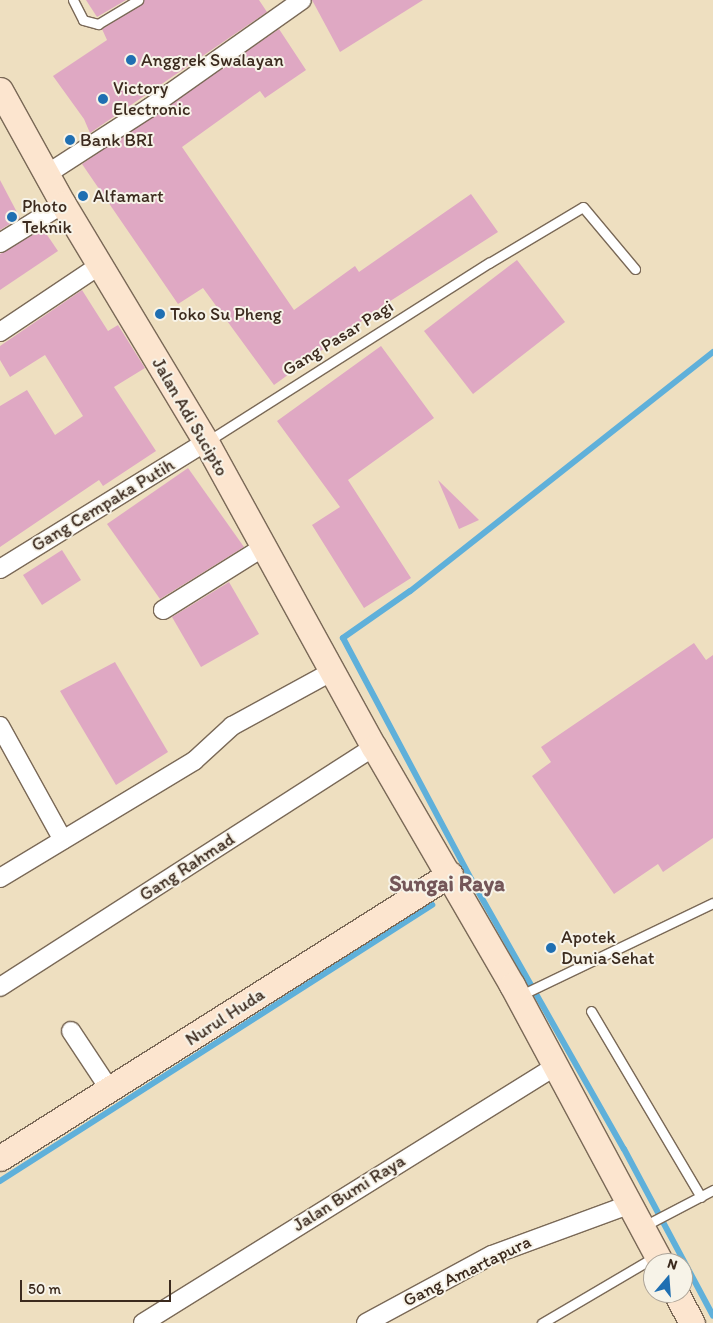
<!DOCTYPE html>
<style>
body{margin:0}
#map{position:relative;width:713px;height:1323px;overflow:hidden;background:#eedfc0;font-family:Itim,sans-serif}
div>[style]{position:absolute}
.stream>*{height:6px;margin:-3px;padding:0 3px;transform-origin:3px;border-radius:3px;background:#5fb0da}
.building>*{inset:0;background:#dfa8c3}
.roads{filter:drop-shadow(1px 0 #7a6957) drop-shadow(-1px 0 #7a6957) drop-shadow(0 1px #7a6957) drop-shadow(0 -1px #7a6957)}
.lane>*{height:9px;margin:-4.5px;padding:0 4.5px;transform-origin:4.5px;border-radius:4.5px;background:#fff}
.street>*{height:18px;margin:-9px;padding:0 9px;transform-origin:9px;border-radius:9px;background:#fff}
.secondary>*{height:25px;margin:-12.5px;padding:0 12.5px;transform-origin:12.5px;border-radius:12.5px;background:#fce5cf}
.dots>*{width:14px;height:14px;translate:-50% -50%;box-sizing:border-box;border:2px solid #f7f3e8;border-radius:50%}
span{translate:-50% -50%;white-space:nowrap;text-align:center;line-height:1.15;-webkit-text-stroke:4px #f7f3e8;paint-order:stroke}
.poi-label{font-size:18px;color:#3b2a1e}
.left{translate:0 -50%;text-align:left}
.street-label{font-size:18px;color:#3b2a1e}
.district-label{font-size:22px;color:#745658;font-weight:700}
.north{position:absolute;left:643px;top:1253px;width:50px;height:50px;box-sizing:border-box;background:#f7f3e8;border:1px solid #aca397;border-radius:50%;rotate:18deg;font-size:14px;font-weight:700;line-height:20px;text-align:center;color:#3b2a1e}
.north::after{content:'';display:block;margin:auto;width:18px;height:22px;background:#1f6fb2;clip-path:polygon(50% 0,100% 100%,50% 72%,0 100%)}
.scale{position:absolute;left:20px;top:1280px;width:151px;height:22px;box-sizing:border-box;border:2px solid #3b2a1e;border-top:0;padding-left:6px;font-size:15px;line-height:18px;white-space:nowrap;color:#3b2a1e;-webkit-text-stroke:4px #f7f3e8;paint-order:stroke}
</style>
<div id="map">
<div class="stream">
<i style="left:713px;top:352px;width:386px;rotate:141.7deg"></i>
<i style="left:410px;top:591px;width:82px;rotate:145deg"></i>
<i style="left:343px;top:638px;width:273px;rotate:62deg"></i>
<i style="left:471px;top:879px;width:310px;rotate:60.5deg"></i>
<i style="left:624px;top:1149px;width:189px;rotate:61.9deg"></i>
<i style="left:0;top:1181px;width:513px;rotate:-32.57deg"></i>
</div>
<div class="building">
<i style="clip-path:polygon(86px 0,126px 0,97px 17px)"></i>
<i style="clip-path:polygon(144px 0,259px 0,267px 12px,90px 133px,84px 119px,53px 76px,107px 40px,102px 29px,141px 5px)"></i>
<i style="clip-path:polygon(312px 0,423px 0,340px 52px)"></i>
<i style="clip-path:polygon(279px 29px,306px 70px,265px 98px,260px 91px,182px 147px,294px 310px,355px 266px,359px 272px,471px 194px,498px 232px,384px 305px,274px 385px,203px 288px,178px 304px,82px 164px)"></i>
<i style="clip-path:polygon(0 180px,20px 218px,0 230px)"></i>
<i style="clip-path:polygon(43px 229px,58px 251px,0 290px,0 254px)"></i>
<i style="clip-path:polygon(517px 260px,565px 322px,473px 394px,424px 331px)"></i>
<i style="clip-path:polygon(82px 290px,108px 331px,118px 325px,145px 368px,114px 387px,156px 451px,103px 486px,99px 480px,0 547px,0 406px,27px 390px,55px 435px,83px 416px,45px 355px,10px 377px,0 360px,0 346px)"></i>
<i style="clip-path:polygon(381px 346px,434px 418px,348px 480px,411px 578px,364px 608px,312px 525px,340px 507px,277px 421px)"></i>
<i style="clip-path:polygon(188px 468px,244px 547px,160px 599px,107px 524px)"></i>
<i style="clip-path:polygon(438px 480px,479px 520px,459px 529px)"></i>
<i style="clip-path:polygon(62px 550px,81px 580px,42px 605px,23px 575px)"></i>
<i style="clip-path:polygon(229px 582px,259px 634px,201px 667px,172px 617px)"></i>
<i style="clip-path:polygon(694px 643px,706px 660px,713px 655px,713px 838px,663px 872px,658px 864px,614px 894px,532px 776px,551px 762px,541px 747px)"></i>
<i style="clip-path:polygon(115px 662px,168px 752px,116px 785px,60px 691px)"></i>
</div>
<div class="roads">
<div class="lane">
<i style="left:73px;top:0;width:22px;rotate:63deg"></i>
<i style="left:83px;top:20px;width:16px;rotate:15deg"></i>
<i style="left:98px;top:24px;width:47px;rotate:-31deg"></i>
<i style="left:208px;top:441px;width:333px;rotate:-32.4deg"></i>
<i style="left:489px;top:263px;width:109px;rotate:-30.8deg"></i>
<i style="left:583px;top:207px;width:81px;rotate:50deg"></i>
<i style="left:525px;top:993px;width:208px;rotate:-25.6deg"></i>
<i style="left:591px;top:1011px;width:216px;rotate:59.4deg"></i>
<i style="left:644px;top:1226px;width:78px;rotate:-27.6deg"></i>
<i style="left:542px;top:1323px;width:132px;rotate:-30.4deg"></i>
</div>
<div class="street">
<i style="left:47px;top:174px;width:121px;rotate:-32.9deg"></i>
<i style="left:149px;top:108px;width:187px;rotate:-35.2deg"></i>
<i style="left:0;top:243px;width:74px;rotate:-31.8deg"></i>
<i style="left:0;top:332px;width:120px;rotate:-33.8deg"></i>
<i style="left:0;top:569px;width:242px;rotate:-31.7deg"></i>
<i style="left:163px;top:610px;width:119px;rotate:-32deg"></i>
<i style="left:0;top:726px;width:130px;rotate:61.1deg"></i>
<i style="left:0;top:878px;width:227px;rotate:-31.1deg"></i>
<i style="left:194px;top:761px;width:52px;rotate:-42.6deg"></i>
<i style="left:232px;top:726px;width:113px;rotate:-28.6deg"></i>
<i style="left:0;top:987px;width:444px;rotate:-32.7deg"></i>
<i style="left:71px;top:1031px;width:71px;rotate:56.5deg"></i>
<i style="left:143px;top:1323px;width:488px;rotate:-31.9deg"></i>
<i style="left:366px;top:1323px;width:143px;rotate:-28.4deg"></i>
<i style="left:492px;top:1255px;width:145px;rotate:-20.2deg"></i>
</div>
<div class="secondary">
<i style="left:0;top:90px;width:130px;rotate:61.1deg"></i>
<i style="left:63px;top:204px;width:278px;rotate:59deg"></i>
<i style="left:206px;top:442px;width:348px;rotate:61.2deg"></i>
<i style="left:374px;top:747px;width:275px;rotate:59.9deg"></i>
<i style="left:512px;top:985px;width:315px;rotate:61.8deg"></i>
<i style="left:0;top:1158px;width:532px;rotate:-32.26deg"></i>
<i style="left:676px;top:1293px;width:34px;rotate:62deg"></i>
</div>
</div>
<div class="dots">
<i style="left:131px;top:60px;background:#1f6fb2"></i>
<i style="left:103px;top:99px;background:#1f6fb2"></i>
<i style="left:70px;top:140px;background:#1f6fb2"></i>
<i style="left:83px;top:196px;background:#1f6fb2"></i>
<i style="left:12px;top:217px;background:#1f6fb2"></i>
<i style="left:160px;top:314px;background:#1f6fb2"></i>
<i style="left:551px;top:948px;background:#1f6fb2"></i>
</div>
<div class="poi-label">
<span class="left" style="left:141px;top:60px">Anggrek Swalayan</span>
<span class="left" style="left:113px;top:99px">Victory<br>Electronic</span>
<span class="left" style="left:80px;top:140px">Bank BRI</span>
<span class="left" style="left:93px;top:196px">Alfamart</span>
<span class="left" style="left:22px;top:217px">Photo<br>Teknik</span>
<span class="left" style="left:170px;top:314px">Toko Su Pheng</span>
<span class="left" style="left:561px;top:948px">Apotek<br>Dunia Sehat</span>
</div>
<div class="street-label">
<span style="left:338px;top:338px;rotate:-32deg">Gang Pasar Pagi</span>
<span style="left:190px;top:417px;rotate:60deg">Jalan Adi Sucipto</span>
<span style="left:103px;top:505px;rotate:-31deg">Gang Cempaka Putih</span>
<span style="left:187px;top:867px;rotate:-33deg">Gang Rahmad</span>
<span style="left:225px;top:1017px;rotate:-33deg">Nurul Huda</span>
<span style="left:349px;top:1193px;rotate:-32deg">Jalan Bumi Raya</span>
<span style="left:467px;top:1271px;rotate:-26deg">Gang Amartapura</span>
</div>
<div class="district-label">
<span style="left:447px;top:884px">Sungai Raya</span>
</div>
<div class="north">N</div>
<div class="scale">50 m</div>
</div>
